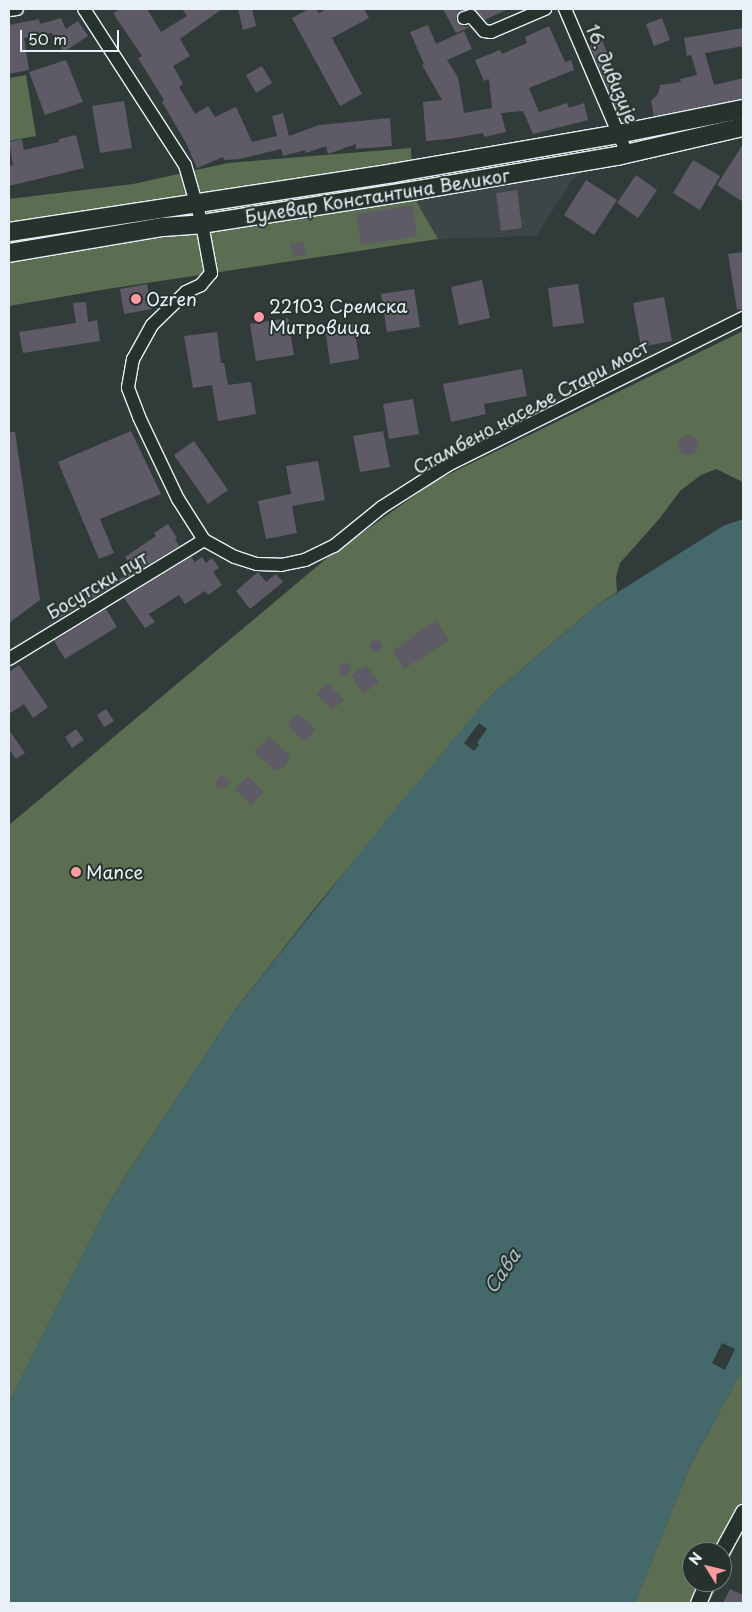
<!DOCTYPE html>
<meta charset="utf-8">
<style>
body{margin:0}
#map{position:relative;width:752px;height:1612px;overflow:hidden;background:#313b39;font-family:"Playpen Sans",sans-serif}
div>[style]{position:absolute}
.built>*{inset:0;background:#3e4547}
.green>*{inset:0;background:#5c6e51}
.water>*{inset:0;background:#45686b}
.pier>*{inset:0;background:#313b39}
.building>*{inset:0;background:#5e5b67}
.round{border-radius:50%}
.roads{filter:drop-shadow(1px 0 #e8f1f8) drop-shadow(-1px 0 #e8f1f8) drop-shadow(0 1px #e8f1f8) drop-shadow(0 -1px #e8f1f8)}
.minor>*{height:12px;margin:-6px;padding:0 6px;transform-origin:6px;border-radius:6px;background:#26332d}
.tertiary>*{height:15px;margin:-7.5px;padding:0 7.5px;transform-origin:7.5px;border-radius:7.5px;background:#26332d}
.secondary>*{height:18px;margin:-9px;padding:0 9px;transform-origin:9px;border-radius:9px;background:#26332d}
.dots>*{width:14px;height:14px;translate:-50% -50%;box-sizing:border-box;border:2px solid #26332d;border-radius:50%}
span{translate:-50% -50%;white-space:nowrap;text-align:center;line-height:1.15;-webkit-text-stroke:4px #26332d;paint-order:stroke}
.street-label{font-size:18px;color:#e8f1f8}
.poi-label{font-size:18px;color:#e8f1f8}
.left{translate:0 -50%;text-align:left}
.water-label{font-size:19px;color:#a7bac0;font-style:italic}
.frame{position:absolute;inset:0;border:10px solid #e8f1f8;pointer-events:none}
.north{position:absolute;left:682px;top:1542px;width:50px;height:50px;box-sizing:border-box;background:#26332d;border:1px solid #747f7e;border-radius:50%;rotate:306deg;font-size:14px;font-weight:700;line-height:20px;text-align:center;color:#e8f1f8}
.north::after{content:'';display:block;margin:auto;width:18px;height:22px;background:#ff9aa2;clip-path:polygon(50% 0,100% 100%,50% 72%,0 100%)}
.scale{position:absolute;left:20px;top:30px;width:99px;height:22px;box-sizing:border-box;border:2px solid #e8f1f8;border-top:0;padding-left:6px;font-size:15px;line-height:18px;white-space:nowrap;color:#e8f1f8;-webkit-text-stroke:4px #26332d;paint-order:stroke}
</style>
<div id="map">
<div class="built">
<i style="clip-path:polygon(587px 170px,573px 179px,536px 236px,438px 239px,412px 196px)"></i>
</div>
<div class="green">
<i style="clip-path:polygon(26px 75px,36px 136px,9px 141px,9px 78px)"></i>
<i style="clip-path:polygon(411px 148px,413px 196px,438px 239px,107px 289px,9px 306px,9px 199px,133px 184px,228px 163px)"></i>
<i style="clip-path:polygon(743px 331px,743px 482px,716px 469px,701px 475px,680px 491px,660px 518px,620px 563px,616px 577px,617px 592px,596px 606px,490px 696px,315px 908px,232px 1014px,111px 1199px,9px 1403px,9px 825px,327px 558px,435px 481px)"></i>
<i style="clip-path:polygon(743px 1368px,743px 1529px,722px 1575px,722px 1552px,692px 1552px,692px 1582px,719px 1582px,709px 1603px,635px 1603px,690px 1466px)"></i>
</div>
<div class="water">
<i style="clip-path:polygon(743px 519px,743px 1368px,690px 1466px,635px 1603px,9px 1603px,9px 1403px,111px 1199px,232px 1014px,391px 814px,490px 696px,596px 606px,723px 526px)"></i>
</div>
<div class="pier">
<i style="clip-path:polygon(479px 723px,487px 729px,477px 743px,479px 745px,474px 751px,464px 743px)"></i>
<i style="clip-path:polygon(722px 1343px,735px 1349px,725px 1370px,712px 1363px)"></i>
</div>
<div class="building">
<i style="clip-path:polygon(120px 9px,147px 9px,161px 32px,187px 16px,182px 9px,222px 9px,180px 39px,190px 56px,173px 66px,183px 84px,179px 87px,195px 114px,208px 106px,215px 117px,236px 107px,252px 142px,277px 136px,272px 116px,283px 113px,289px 136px,319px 125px,390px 118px,392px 146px,356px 149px,356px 144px,328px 154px,326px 146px,306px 153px,305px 150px,283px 156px,281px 149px,240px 159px,224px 160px,223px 157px,197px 168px,186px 143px,162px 102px,164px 100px,138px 58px,142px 56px,113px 13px)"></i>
<i style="clip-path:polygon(238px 9px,252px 9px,256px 26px,243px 30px)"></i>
<i style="clip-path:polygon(309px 9px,316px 9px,319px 13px,327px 9px,364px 9px,369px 18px,332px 38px,362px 94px,340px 106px,292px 18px)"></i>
<i style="clip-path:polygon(443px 9px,467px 9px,458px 13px,456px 20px,462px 26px,470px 27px,456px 33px)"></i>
<i style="clip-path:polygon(474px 9px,508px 9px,485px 20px)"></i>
<i style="clip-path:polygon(61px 18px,66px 29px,78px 21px,88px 36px,64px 52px,52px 33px,24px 38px,29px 70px,9px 74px,9px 25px,39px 19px,40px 24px)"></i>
<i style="clip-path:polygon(662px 18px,670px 40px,654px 46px,646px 24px)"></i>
<i style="clip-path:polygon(428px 25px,436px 44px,464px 31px,472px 49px,447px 60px,458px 77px,464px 113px,492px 108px,489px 79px,484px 81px,475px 60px,500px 50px,502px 54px,527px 43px,525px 37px,549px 26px,565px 62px,571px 60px,574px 70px,529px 88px,539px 112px,567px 103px,569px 108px,584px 103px,588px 120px,533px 134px,523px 111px,501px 113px,506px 132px,484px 137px,483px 133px,449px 139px,426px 141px,423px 102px,442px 100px,422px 65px,424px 64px,410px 32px)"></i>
<i style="clip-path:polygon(743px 28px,743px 46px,705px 53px,714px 85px,743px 78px,743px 99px,654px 116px,651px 101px,658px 94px,660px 85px,681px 82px,680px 79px,697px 75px,691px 55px,687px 56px,684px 38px)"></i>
<i style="clip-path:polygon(602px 40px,630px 107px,618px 113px,590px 46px)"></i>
<i style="clip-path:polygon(66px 60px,83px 102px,45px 115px,29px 72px)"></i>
<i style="clip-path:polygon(262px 66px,272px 83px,256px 93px,246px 75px)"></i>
<i style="clip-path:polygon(124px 101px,132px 148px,100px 153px,92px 106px)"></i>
<i style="clip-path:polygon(76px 135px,84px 168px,9px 186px,9px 166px,13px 165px,9px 142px,22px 139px,24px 150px,59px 142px,59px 139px)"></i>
<i style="clip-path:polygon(743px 144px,743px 202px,717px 185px)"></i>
<i style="clip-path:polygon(693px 160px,720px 176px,700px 210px,673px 193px)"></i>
<i style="clip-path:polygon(636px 175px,657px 190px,638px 218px,617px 203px)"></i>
<i style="clip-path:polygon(586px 180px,617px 200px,594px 235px,564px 215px)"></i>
<i style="clip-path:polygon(517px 190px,522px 228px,501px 231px,496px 193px)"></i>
<i style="clip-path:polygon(413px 205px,417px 236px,361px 245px,356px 214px)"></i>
<i style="clip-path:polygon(303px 241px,306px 254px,293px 257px,290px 244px)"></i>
<i style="clip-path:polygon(743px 252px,743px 309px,737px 310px,728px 254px)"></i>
<i style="clip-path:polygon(482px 280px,490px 318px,459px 325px,451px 287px)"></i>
<i style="clip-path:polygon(147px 284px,152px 309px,124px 314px,120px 289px)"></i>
<i style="clip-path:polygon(578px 284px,584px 323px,553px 327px,548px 288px)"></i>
<i style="clip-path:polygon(414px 289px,420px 327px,387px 332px,381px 294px)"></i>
<i style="clip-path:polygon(664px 297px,672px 341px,641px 347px,633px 303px)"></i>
<i style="clip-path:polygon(86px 302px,88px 322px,97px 320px,100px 341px,23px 353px,19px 332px,76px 323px,73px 303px)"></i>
<i style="clip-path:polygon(288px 318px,294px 355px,256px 361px,250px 324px)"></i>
<i style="clip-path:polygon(354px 324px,359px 359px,330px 364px,325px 328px)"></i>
<i style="clip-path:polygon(217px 332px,221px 363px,224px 363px,228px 385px,251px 382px,256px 414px,218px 421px,212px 385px,193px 388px,184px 336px)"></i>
<i style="clip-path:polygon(522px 369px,527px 396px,484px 404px,486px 414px,451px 422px,443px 384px)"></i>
<i style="clip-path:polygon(413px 399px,419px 434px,389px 439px,383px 404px)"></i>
<i style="clip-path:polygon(131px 431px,161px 494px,100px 519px,114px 553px,99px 559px,58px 462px)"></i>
<i style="clip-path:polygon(383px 431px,390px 467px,360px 472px,353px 436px)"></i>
<i style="clip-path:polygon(9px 432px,15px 432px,40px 600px,9px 623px)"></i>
<i class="round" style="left:678px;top:435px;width:20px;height:20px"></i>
<i style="clip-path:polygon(194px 441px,228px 490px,208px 504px,174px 455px)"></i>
<i style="clip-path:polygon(318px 461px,325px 500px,292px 506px,297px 533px,266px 539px,258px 501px,291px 494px,286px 466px)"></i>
<i style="clip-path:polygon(168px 524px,177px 538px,175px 539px,179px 546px,115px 585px,114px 583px,134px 570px,125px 557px,156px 536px,154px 533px)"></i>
<i style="clip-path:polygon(191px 557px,195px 562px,202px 557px,206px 563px,212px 558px,219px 568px,213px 572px,222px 585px,208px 595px,205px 591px,185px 604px,179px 595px,149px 614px,155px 622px,145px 628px,124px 598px)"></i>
<i style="clip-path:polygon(258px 572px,266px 582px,276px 574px,283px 582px,250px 609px,236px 591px)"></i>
<i style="clip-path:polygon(109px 583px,111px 587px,44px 627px,68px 610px,67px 609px)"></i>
<i style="clip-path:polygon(106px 609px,117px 627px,65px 659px,54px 641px)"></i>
<i style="clip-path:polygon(436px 620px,449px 640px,404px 669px,393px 651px)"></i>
<i class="round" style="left:370px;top:640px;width:12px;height:12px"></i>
<i class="round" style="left:339px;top:663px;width:12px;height:12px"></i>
<i style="clip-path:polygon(19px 665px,48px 707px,33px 718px,24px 704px,9px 714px,9px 672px)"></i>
<i style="clip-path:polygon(366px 665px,379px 683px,363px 694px,351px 675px)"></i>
<i style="clip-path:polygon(327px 683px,344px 700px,332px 710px,316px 694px)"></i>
<i style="clip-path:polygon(106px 709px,114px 721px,104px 727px,97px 715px)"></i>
<i style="clip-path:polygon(298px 713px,315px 729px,311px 737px,303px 741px,287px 725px)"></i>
<i style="clip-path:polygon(76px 729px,84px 740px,72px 748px,65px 737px)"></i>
<i style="clip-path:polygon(9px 730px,25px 753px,16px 759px,9px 749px)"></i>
<i style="clip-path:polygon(269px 736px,290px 756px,285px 766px,275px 771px,254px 752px)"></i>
<i style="clip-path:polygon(220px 775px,226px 777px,232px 783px,222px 788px,218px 787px,215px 782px)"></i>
<i style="clip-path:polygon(248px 776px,264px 792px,251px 805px,235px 789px)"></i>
<i style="clip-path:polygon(730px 1589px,743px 1595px,743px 1603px,723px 1603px)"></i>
</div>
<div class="roads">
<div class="minor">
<i style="left:84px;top:9px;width:186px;rotate:57.1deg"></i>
<i style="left:185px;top:165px;width:61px;rotate:73.9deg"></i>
<i style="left:202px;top:224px;width:50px;rotate:79.6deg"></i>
<i style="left:211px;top:273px;width:16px;rotate:130deg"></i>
<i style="left:201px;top:285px;width:17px;rotate:155deg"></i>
<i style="left:186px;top:292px;width:47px;rotate:135.9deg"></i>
<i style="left:152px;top:325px;width:39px;rotate:119deg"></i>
<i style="left:133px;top:359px;width:29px;rotate:100deg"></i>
<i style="left:128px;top:388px;width:31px;rotate:69deg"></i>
<i style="left:139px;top:417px;width:91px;rotate:64.6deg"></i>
<i style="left:178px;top:499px;width:49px;rotate:57.6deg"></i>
<i style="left:204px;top:540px;width:35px;rotate:29deg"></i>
<i style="left:235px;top:557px;width:23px;rotate:18deg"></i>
<i style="left:257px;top:564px;width:24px;rotate:2deg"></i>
<i style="left:281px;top:565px;width:25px;rotate:-12deg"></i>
<i style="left:305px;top:560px;width:32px;rotate:-26deg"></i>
<i style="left:334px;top:546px;width:62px;rotate:-39.1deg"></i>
<i style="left:382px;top:507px;width:78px;rotate:-32.5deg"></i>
<i style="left:448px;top:465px;width:330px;rotate:-26.5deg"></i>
<i style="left:565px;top:9px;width:158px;rotate:66.8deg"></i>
<i style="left:9px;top:10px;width:8px;rotate:-7deg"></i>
<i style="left:464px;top:18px;width:7px;rotate:-16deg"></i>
<i style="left:471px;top:16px;width:20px;rotate:49deg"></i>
<i style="left:484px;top:31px;width:7px;rotate:8deg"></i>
<i style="left:491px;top:32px;width:59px;rotate:-23.1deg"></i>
<i style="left:9px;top:659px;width:228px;rotate:-31.4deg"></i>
</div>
<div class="tertiary">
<i style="left:721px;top:1552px;width:46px;rotate:-61.2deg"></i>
<i style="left:698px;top:1603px;width:23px;rotate:-67deg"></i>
</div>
<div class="secondary">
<i style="left:9px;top:232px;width:389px;rotate:-8.7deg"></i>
<i style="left:393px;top:173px;width:228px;rotate:-9.8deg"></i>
<i style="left:618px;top:134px;width:127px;rotate:-11.3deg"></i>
<i style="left:9px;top:253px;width:156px;rotate:-9.6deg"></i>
<i style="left:163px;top:227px;width:39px;rotate:-4deg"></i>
<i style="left:202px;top:224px;width:219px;rotate:-8.9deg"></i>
<i style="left:418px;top:190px;width:202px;rotate:-9.7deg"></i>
<i style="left:617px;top:156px;width:129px;rotate:-13deg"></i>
</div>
</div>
<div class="dots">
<i style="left:136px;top:299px;background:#ff9aa2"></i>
<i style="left:259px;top:317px;background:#ff9aa2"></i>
<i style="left:76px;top:872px;background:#ff9aa2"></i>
</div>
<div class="street-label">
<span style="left:612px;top:74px;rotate:67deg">16. дивизије</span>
<span style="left:377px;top:196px;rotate:-9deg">Булевар Константина Великог</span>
<span style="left:531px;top:407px;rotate:-28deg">Стамбено насеље Стари мост</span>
<span style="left:97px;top:585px;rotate:-31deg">Босутски пут</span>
</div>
<div class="poi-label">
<span class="left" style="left:146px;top:299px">Ozren</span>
<span class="left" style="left:269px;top:317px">22103 Сремска<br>Митровица</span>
<span class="left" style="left:86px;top:872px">Mance</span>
</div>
<div class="water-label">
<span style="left:502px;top:1271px;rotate:-56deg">Сава</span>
</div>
<div class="frame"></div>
<div class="north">N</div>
<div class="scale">50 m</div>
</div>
